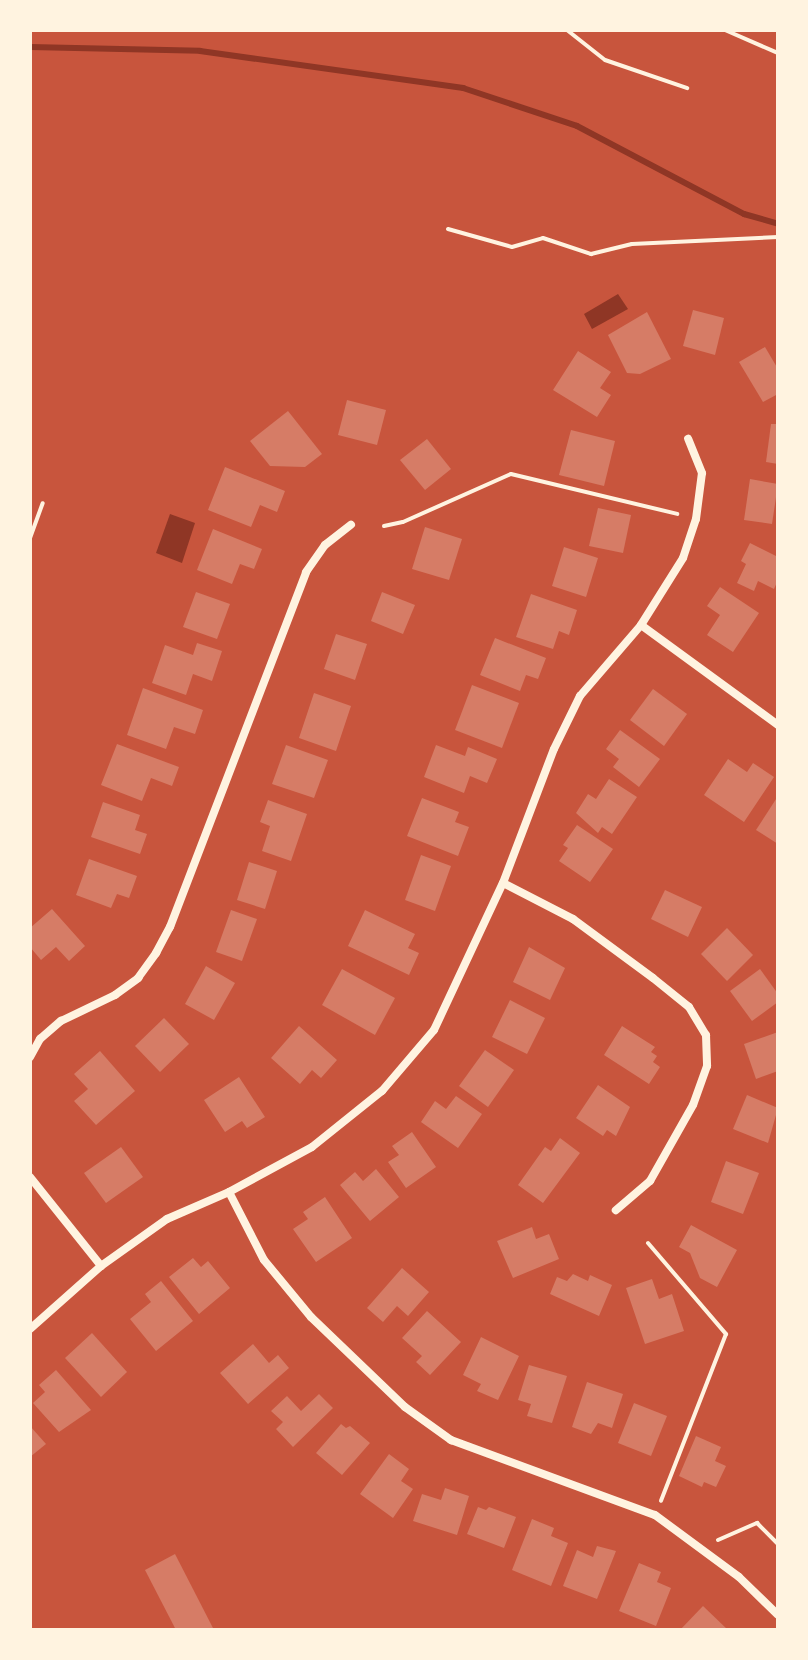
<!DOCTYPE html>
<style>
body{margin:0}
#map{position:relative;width:808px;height:1660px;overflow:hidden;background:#c8553d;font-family:"PT Sans Narrow",sans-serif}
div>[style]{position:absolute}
.water>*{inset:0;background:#8f3625}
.stream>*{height:6px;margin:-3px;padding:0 3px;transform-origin:3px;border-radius:3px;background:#8f3625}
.building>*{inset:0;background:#d67c66}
.path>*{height:4px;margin:-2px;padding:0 2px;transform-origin:2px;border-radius:2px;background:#fff3e0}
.minor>*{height:8px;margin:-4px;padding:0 4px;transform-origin:4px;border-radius:4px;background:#fff3e0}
span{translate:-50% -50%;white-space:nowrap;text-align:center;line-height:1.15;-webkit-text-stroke:8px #fff3e0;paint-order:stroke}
.frame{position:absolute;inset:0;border:32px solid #fff3e0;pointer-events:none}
</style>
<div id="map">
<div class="water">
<i style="clip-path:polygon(618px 294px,628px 309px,592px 329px,584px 314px)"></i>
<i style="clip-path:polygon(170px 514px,195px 523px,182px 563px,156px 553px)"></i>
</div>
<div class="stream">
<i style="left:30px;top:47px;width:170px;rotate:1.3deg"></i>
<i style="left:200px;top:51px;width:266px;rotate:8deg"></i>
<i style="left:463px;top:88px;width:120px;rotate:18.4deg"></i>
<i style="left:577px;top:126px;width:189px;rotate:27.8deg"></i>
<i style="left:744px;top:214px;width:35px;rotate:16deg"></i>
</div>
<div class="building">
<i style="clip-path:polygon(693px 310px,724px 318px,715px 355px,683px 346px)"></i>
<i style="clip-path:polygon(647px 312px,671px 359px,640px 374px,627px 373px,608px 335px)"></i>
<i style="clip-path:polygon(765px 347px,778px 369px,778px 394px,763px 402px,739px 362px)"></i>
<i style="clip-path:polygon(578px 351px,611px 372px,600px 388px,611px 395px,597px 417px,553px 390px)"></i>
<i style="clip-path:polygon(347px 400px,386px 410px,377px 445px,338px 435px)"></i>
<i style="clip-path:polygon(288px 411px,322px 454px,305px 467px,270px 466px,250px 441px)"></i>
<i style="clip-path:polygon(771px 424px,778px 424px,778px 464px,766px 462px)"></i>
<i style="clip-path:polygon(571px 430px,615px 441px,604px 486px,559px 475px)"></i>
<i style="clip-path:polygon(427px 439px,451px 469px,425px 490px,400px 460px)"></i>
<i style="clip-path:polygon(225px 467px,285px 491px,277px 512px,260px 505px,251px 527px,208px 510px)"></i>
<i style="clip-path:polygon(750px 479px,778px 484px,772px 524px,744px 520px)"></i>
<i style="clip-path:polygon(598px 508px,631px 515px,623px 553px,589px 546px)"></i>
<i style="clip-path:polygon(425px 527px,462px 539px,449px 580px,412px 569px)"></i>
<i style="clip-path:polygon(213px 529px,262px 549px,254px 569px,240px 564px,232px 584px,197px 570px)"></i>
<i style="clip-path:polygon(750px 543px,778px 557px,778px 580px,774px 589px,758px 581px,754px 591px,737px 583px,746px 564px,741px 561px)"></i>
<i style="clip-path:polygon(564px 547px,598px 558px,586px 597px,552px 586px)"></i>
<i style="clip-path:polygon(720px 587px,759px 613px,733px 652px,707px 635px,720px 615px,707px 606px)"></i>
<i style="clip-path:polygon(196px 592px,230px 604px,217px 639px,183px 627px)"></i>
<i style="clip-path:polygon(382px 592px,415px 605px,403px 634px,371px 621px)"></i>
<i style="clip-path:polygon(531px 594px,577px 610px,569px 635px,559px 631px,553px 649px,516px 637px)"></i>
<i style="clip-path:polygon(336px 634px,367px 644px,355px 680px,324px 669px)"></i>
<i style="clip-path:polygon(495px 638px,546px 658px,538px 679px,526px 675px,520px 691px,480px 675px)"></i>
<i style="clip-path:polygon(197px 643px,222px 651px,212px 681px,193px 674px,186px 695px,152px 683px,165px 645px,193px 655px)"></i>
<i style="clip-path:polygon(472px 685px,519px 703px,502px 748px,455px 730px)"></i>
<i style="clip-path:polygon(143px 688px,203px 710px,195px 734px,174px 727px,166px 749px,127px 735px)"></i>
<i style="clip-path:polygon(653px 689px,687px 714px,664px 746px,630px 720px)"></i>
<i style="clip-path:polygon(314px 693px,351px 706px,336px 751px,299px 738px)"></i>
<i style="clip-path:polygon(620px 730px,660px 759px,639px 787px,613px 767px,619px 759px,606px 749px)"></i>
<i style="clip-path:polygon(117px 744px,179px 767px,172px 786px,151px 778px,142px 801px,101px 785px)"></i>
<i style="clip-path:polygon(286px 745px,328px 760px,314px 798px,272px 784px)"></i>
<i style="clip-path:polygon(436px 745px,465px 756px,468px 747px,497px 759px,487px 783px,470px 776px,464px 793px,424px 777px)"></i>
<i style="clip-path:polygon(728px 759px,747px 772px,753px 763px,774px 777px,744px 822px,704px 795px)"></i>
<i style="clip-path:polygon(609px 779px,637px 797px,612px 834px,602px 827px,598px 833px,576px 813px,588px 794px,596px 799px)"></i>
<i style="clip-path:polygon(778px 796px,778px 844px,756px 830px)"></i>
<i style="clip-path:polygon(422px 798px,459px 812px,455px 822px,469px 827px,458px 856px,407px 836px)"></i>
<i style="clip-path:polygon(268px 800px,307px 814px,291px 861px,262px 851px,270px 826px,260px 822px)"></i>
<i style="clip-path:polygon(103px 802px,140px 815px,135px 830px,147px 834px,140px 854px,91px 837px)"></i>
<i style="clip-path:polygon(577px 825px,613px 849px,590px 882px,559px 861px,568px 848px,563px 845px)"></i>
<i style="clip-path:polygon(421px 855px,451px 866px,435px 911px,405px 900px)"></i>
<i style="clip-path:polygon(89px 859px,137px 876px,129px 898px,117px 894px,111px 908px,76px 895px)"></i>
<i style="clip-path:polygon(249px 862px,277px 871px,265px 909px,237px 900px)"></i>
<i style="clip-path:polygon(665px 890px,702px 907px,688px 937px,651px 919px)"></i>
<i style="clip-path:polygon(52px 909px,85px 946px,69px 961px,56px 947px,41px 960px,30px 947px,30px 928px)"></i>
<i style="clip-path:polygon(231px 910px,257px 919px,242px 961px,216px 952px)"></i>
<i style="clip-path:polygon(365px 910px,415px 934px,408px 948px,419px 953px,409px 975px,348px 946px)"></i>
<i style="clip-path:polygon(727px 928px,753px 955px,727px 981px,701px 954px)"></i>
<i style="clip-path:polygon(529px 947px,565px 968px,550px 1000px,513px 982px)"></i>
<i style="clip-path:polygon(206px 966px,235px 983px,214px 1020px,185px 1004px)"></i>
<i style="clip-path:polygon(342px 969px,395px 998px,375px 1035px,322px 1005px)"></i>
<i style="clip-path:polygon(760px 969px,778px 994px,778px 1002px,752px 1021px,730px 991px)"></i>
<i style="clip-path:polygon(510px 1000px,545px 1018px,527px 1054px,492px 1037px)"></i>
<i style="clip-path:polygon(164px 1018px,189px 1044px,160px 1072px,135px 1046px)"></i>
<i style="clip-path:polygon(299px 1026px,337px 1060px,321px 1078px,312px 1070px,300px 1084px,271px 1058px)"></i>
<i style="clip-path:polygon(622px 1026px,655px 1047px,651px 1052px,657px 1056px,653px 1062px,660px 1067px,649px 1084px,604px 1055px)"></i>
<i style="clip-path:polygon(778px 1032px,778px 1071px,756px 1079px,744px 1044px)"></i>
<i style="clip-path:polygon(485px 1050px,514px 1070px,488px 1107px,459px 1086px)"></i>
<i style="clip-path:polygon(100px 1051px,135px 1091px,96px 1125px,74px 1101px,88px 1089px,74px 1074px)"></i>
<i style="clip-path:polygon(239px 1077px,265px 1117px,247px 1128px,242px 1121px,225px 1132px,204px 1100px)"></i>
<i style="clip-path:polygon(598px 1085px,630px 1107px,616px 1136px,607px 1130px,603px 1136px,576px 1118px)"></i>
<i style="clip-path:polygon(747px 1095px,778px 1108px,768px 1143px,733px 1129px)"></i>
<i style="clip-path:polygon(456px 1096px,482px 1114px,458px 1148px,421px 1122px,435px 1101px,446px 1109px)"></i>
<i style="clip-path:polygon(412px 1132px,436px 1167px,406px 1188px,388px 1162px,399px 1155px,392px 1146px)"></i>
<i style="clip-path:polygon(560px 1138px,580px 1153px,543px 1203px,518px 1185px,545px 1147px,551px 1151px)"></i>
<i style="clip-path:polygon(121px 1147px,143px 1177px,106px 1203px,84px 1173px)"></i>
<i style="clip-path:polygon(726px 1161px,759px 1173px,743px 1214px,711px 1202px)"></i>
<i style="clip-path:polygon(376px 1169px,399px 1197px,370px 1221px,340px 1185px,355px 1172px,363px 1181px)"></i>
<i style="clip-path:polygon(325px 1197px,352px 1238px,316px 1262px,293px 1229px,308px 1219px,303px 1212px)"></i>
<i style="clip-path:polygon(691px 1225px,737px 1250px,717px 1287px,700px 1278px,690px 1253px,679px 1247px)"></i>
<i style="clip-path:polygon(532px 1227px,536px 1239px,549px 1234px,559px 1259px,513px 1278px,497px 1241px)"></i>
<i style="clip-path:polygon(193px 1258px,201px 1267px,208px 1261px,230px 1288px,199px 1314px,169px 1277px)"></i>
<i style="clip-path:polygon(402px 1268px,429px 1292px,408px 1316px,397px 1306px,383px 1322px,367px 1308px)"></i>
<i style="clip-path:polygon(573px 1274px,588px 1281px,590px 1275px,612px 1285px,599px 1316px,550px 1294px,557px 1277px,567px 1281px)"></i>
<i style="clip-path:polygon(652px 1279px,659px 1299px,672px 1294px,684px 1331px,645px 1344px,626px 1288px)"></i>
<i style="clip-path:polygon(161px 1281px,193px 1321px,156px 1351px,130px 1319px,151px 1302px,145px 1294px)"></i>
<i style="clip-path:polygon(427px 1311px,461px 1342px,430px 1375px,416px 1362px,422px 1356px,402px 1338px)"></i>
<i style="clip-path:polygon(92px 1333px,127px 1372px,101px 1397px,65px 1358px)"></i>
<i style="clip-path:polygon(481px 1337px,519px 1356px,498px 1400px,477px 1391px,481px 1384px,463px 1375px)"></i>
<i style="clip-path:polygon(253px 1344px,269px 1363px,278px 1355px,289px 1368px,248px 1404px,220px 1373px)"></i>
<i style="clip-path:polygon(529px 1365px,567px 1376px,552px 1423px,527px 1416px,531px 1404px,518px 1400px)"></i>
<i style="clip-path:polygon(56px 1370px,91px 1410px,59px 1432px,33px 1403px,45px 1392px,39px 1385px)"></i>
<i style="clip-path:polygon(587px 1382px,623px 1394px,612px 1428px,598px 1423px,591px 1434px,572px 1427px)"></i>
<i style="clip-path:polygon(319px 1394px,333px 1408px,293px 1447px,276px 1429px,283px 1422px,271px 1411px,287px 1396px,301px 1411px)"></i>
<i style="clip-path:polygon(634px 1403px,667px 1416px,651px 1456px,618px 1443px)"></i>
<i style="clip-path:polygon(341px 1424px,346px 1428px,350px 1426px,370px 1443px,342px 1475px,316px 1453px)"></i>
<i style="clip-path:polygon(30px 1426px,46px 1444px,30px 1457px)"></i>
<i style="clip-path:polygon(696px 1436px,721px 1447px,715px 1461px,726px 1466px,716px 1487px,704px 1482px,702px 1487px,679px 1476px)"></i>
<i style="clip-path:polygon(389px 1454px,409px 1469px,401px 1481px,413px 1489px,393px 1518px,360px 1494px)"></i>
<i style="clip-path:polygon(445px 1488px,469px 1496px,457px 1535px,413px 1521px,422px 1494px,441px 1500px)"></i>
<i style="clip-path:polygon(478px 1507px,486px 1510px,489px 1507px,516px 1517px,504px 1548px,467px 1534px)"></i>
<i style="clip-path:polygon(532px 1519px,554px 1528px,551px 1536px,568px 1543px,551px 1586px,512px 1570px)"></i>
<i style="clip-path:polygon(597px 1546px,616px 1551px,597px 1599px,563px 1586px,577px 1550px,593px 1557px)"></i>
<i style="clip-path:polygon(175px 1554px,214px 1630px,176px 1630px,145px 1570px)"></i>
<i style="clip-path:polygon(639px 1563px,661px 1572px,657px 1582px,671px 1588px,656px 1626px,619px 1611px)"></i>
<i style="clip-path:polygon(703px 1606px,728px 1630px,680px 1630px)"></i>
</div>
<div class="path">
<i style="left:567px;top:30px;width:48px;rotate:38.3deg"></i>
<i style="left:605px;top:60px;width:87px;rotate:18.9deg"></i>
<i style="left:725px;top:30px;width:58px;rotate:23.5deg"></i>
<i style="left:448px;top:229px;width:66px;rotate:15.7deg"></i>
<i style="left:512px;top:247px;width:32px;rotate:-16deg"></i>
<i style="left:543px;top:238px;width:51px;rotate:18.4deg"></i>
<i style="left:591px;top:254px;width:42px;rotate:-13.7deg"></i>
<i style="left:632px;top:244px;width:146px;rotate:-2.7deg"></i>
<i style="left:384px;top:526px;width:19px;rotate:-12deg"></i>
<i style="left:403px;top:522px;width:118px;rotate:-24deg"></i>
<i style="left:511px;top:474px;width:171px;rotate:13.5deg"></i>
<i style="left:30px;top:538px;width:37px;rotate:-70deg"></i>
<i style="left:648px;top:1243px;width:120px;rotate:49.4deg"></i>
<i style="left:726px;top:1334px;width:179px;rotate:111.3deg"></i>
<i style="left:718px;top:1540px;width:43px;rotate:-23.6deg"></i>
<i style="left:757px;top:1523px;width:30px;rotate:45deg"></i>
</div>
<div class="minor">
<i style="left:641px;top:625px;width:170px;rotate:36.1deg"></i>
<i style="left:503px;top:883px;width:79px;rotate:27.2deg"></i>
<i style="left:573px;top:919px;width:99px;rotate:36.4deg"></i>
<i style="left:653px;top:978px;width:46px;rotate:38.9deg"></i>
<i style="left:689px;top:1007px;width:33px;rotate:59deg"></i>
<i style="left:706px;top:1035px;width:31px;rotate:88deg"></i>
<i style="left:707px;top:1066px;width:41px;rotate:109.7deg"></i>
<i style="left:693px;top:1105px;width:87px;rotate:119.5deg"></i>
<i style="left:650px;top:1181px;width:45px;rotate:139.5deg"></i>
<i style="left:30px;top:1057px;width:21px;rotate:-61deg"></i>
<i style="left:40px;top:1039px;width:28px;rotate:-41deg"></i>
<i style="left:61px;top:1021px;width:60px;rotate:-25.7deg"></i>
<i style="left:115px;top:995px;width:29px;rotate:-36deg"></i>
<i style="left:138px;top:978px;width:31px;rotate:-54deg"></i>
<i style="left:156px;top:953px;width:30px;rotate:-62deg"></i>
<i style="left:170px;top:927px;width:380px;rotate:-69deg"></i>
<i style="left:306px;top:572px;width:33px;rotate:-55deg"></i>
<i style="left:325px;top:545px;width:33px;rotate:-38deg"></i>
<i style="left:30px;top:1177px;width:114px;rotate:51.4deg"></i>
<i style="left:229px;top:1192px;width:76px;rotate:62.8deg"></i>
<i style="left:264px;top:1260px;width:74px;rotate:50.5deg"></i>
<i style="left:311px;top:1317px;width:130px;rotate:43.8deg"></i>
<i style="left:405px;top:1407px;width:57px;rotate:35.7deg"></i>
<i style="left:451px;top:1440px;width:217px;rotate:20.2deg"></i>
<i style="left:655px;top:1515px;width:104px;rotate:36.4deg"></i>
<i style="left:739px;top:1577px;width:54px;rotate:44.3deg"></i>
<i style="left:30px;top:1329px;width:95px;rotate:-41.6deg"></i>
<i style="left:101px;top:1266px;width:81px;rotate:-35.5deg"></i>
<i style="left:167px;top:1219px;width:68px;rotate:-23.5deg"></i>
<i style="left:229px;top:1192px;width:94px;rotate:-28.5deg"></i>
<i style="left:312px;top:1147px;width:90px;rotate:-38.7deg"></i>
<i style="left:382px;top:1091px;width:80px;rotate:-49.6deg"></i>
<i style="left:434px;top:1030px;width:162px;rotate:-64.9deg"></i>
<i style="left:503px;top:883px;width:143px;rotate:-69.2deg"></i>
<i style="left:554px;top:749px;width:59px;rotate:-63.9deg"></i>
<i style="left:580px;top:696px;width:94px;rotate:-49.3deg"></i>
<i style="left:641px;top:625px;width:79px;rotate:-57.9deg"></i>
<i style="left:683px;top:558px;width:41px;rotate:-71.6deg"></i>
<i style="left:696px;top:519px;width:46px;rotate:-82.6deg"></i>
<i style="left:702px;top:473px;width:37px;rotate:-112deg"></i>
</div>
<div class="frame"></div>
</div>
